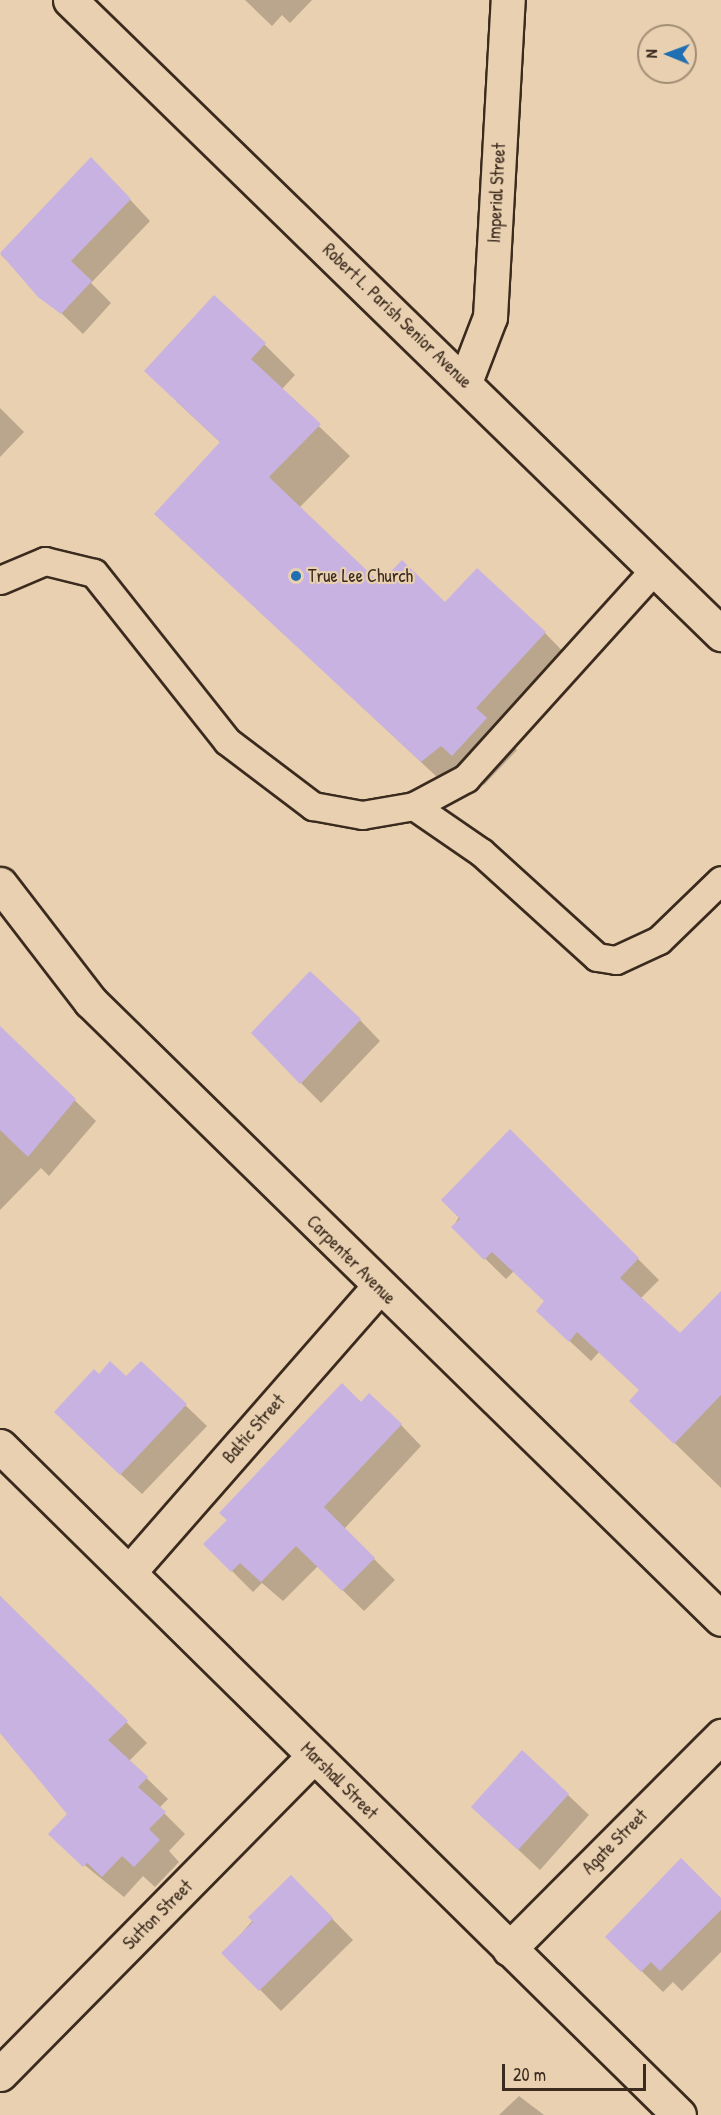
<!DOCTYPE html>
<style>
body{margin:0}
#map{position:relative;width:721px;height:2115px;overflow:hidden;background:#e8d0b0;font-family:"Patrick Hand",sans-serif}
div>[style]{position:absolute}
.shadow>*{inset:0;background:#0003}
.building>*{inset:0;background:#c7b2e2}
.roads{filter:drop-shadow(2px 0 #3b2a1e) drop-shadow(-2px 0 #3b2a1e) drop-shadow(0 2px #3b2a1e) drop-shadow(0 -2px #3b2a1e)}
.lane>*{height:27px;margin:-13.5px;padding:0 13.5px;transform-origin:13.5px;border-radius:13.5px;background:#e8d0b0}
.street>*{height:33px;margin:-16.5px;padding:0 16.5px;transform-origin:16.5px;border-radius:16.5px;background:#e8d0b0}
.dots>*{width:16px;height:16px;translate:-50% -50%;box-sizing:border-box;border:3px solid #e8d0b0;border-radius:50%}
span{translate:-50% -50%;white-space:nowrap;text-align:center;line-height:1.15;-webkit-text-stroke:4.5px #e8d0b0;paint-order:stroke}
.street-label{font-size:18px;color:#3b2a1e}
.poi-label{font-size:18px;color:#3b2a1e}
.left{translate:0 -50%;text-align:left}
.north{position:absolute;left:637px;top:24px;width:60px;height:60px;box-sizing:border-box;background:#e8d0b0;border:2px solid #a38e76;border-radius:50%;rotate:271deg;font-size:16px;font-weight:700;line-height:24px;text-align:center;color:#3b2a1e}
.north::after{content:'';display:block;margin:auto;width:21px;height:27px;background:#1f6fb2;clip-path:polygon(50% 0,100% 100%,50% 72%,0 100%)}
.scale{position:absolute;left:502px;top:2064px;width:144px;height:27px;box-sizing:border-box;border:3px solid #3b2a1e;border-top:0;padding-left:8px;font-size:18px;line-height:21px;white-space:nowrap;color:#3b2a1e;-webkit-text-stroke:4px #e8d0b0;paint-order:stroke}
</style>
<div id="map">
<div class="shadow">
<i style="clip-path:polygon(245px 0,312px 0,290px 23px,282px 15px,272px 26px)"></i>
<i style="clip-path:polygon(92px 159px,150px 221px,91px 283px,111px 303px,83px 334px,1px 255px)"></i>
<i style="clip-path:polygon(264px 344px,295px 375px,281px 390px,350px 456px,299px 508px,380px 585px,545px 633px,575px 664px,506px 739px,517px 750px,484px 785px,473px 775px,453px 792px,156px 514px,221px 443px,176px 401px)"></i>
<i style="clip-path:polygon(0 408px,24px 432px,0 457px)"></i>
<i style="clip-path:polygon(360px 1020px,380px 1041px,321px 1103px,301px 1083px)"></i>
<i style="clip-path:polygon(0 1028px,96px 1121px,49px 1176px,41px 1168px,0 1210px)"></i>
<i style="clip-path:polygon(510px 1131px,659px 1280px,640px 1299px,680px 1335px,721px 1318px,721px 1488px,652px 1421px,641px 1391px,599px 1352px,591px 1361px,559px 1331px,546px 1302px,514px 1271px,506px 1279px,453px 1227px)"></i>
<i style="clip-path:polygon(141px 1363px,207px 1426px,142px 1494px,76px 1433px,99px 1376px,126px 1378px)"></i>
<i style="clip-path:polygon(361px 1404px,401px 1425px,421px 1446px,344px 1529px,395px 1580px,364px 1611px,318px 1566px,283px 1601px,262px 1583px,253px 1592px,205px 1544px)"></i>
<i style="clip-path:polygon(0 1596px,147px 1743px,129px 1761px,168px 1799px,159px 1808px,185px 1834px,169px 1851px,179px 1862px,155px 1887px,143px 1876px,124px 1897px,71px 1854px,69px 1815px,0 1731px)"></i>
<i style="clip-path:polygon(568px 1795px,589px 1815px,540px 1870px,494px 1827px)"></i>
<i style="clip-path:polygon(291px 1877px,353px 1940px,281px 2011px,224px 1953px)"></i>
<i style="clip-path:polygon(721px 1900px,721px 1952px,682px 1991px,673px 1982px,663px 1992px,607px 1937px)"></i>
<i style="clip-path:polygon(519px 2096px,544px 2115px,499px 2115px)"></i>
</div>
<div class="building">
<i style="clip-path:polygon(91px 157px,131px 199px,71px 261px,92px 281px,61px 314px,38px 297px,0 253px)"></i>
<i style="clip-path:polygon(214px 295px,266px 343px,251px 359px,321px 424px,269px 477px,380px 583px,402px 560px,445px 602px,477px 568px,546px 632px,476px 708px,487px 718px,452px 756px,441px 746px,421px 762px,154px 514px,220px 442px,144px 371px)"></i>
<i style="clip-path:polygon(310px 971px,361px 1019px,300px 1084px,251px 1033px)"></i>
<i style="clip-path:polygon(0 1026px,76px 1099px,28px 1157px,0 1130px)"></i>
<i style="clip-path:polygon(510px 1129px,639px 1258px,620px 1278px,680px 1333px,721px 1291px,721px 1395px,674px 1444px,629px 1401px,639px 1390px,577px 1332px,569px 1342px,536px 1311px,544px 1301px,492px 1252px,484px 1260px,451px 1227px,460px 1219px,441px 1200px)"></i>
<i style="clip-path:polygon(110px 1361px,126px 1376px,141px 1361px,187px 1404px,120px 1475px,54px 1412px,94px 1369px,99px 1374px)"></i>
<i style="clip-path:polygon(342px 1383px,361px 1402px,369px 1393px,402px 1424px,324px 1507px,375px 1558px,342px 1591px,296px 1546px,261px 1582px,240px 1563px,231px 1572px,203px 1544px,227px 1520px,219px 1513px)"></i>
<i style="clip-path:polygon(0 1596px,128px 1721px,108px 1740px,148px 1777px,138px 1787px,166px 1812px,149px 1829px,160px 1840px,134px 1867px,122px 1856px,102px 1877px,87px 1863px,83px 1867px,48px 1834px,67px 1814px,0 1733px)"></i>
<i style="clip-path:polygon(522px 1750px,569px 1794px,518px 1850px,471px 1807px)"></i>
<i style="clip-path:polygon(681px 1858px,721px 1898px,721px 1910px,660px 1971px,651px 1962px,641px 1972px,605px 1937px)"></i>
<i style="clip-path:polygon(291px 1875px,333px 1918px,259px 1991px,221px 1953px,253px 1922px,248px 1917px)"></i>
</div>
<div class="roads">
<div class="lane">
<i style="left:0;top:580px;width:49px;rotate:-22.9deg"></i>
<i style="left:45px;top:561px;width:50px;rotate:13.8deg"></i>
<i style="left:94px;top:573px;width:214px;rotate:51.6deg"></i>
<i style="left:227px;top:741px;width:108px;rotate:37.1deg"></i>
<i style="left:313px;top:806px;width:50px;rotate:10.4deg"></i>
<i style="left:362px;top:815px;width:53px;rotate:-9.8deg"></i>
<i style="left:414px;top:806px;width:59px;rotate:-28.3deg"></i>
<i style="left:466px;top:778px;width:280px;rotate:-47.9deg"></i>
<i style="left:414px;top:806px;width:81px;rotate:34.5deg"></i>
<i style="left:481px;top:852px;width:156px;rotate:42.2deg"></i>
<i style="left:597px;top:957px;width:19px;rotate:9deg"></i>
<i style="left:616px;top:960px;width:47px;rotate:-24.9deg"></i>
<i style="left:659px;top:940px;width:86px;rotate:-44.1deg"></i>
</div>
<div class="street">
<i style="left:70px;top:0;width:909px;rotate:44.24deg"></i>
<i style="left:465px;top:382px;width:70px;rotate:-69deg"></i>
<i style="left:490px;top:317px;width:318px;rotate:-86.8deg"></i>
<i style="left:0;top:884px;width:148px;rotate:52.4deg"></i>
<i style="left:90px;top:1001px;width:883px;rotate:44.4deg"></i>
<i style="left:0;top:1446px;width:953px;rotate:44.57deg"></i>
<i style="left:130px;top:1571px;width:376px;rotate:-48.8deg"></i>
<i style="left:509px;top:1949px;width:301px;rotate:-45.1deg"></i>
<i style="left:0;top:2074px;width:447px;rotate:-45.4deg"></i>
</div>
</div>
<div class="dots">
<i style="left:296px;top:576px;background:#1f6fb2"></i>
</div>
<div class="street-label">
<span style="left:497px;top:193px;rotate:-87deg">Imperial Street</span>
<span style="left:397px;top:316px;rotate:44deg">Robert L. Parish Senior Avenue</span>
<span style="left:351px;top:1260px;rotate:45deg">Carpenter Avenue</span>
<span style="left:254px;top:1429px;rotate:-49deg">Baltic Street</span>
<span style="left:339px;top:1781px;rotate:45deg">Marshall Street</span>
<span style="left:615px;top:1842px;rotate:-45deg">Agate Street</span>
<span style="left:158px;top:1915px;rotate:-45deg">Sutton Street</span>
</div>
<div class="poi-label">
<span class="left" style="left:308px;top:576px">True Lee Church</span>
</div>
<div class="north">N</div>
<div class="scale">20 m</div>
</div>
